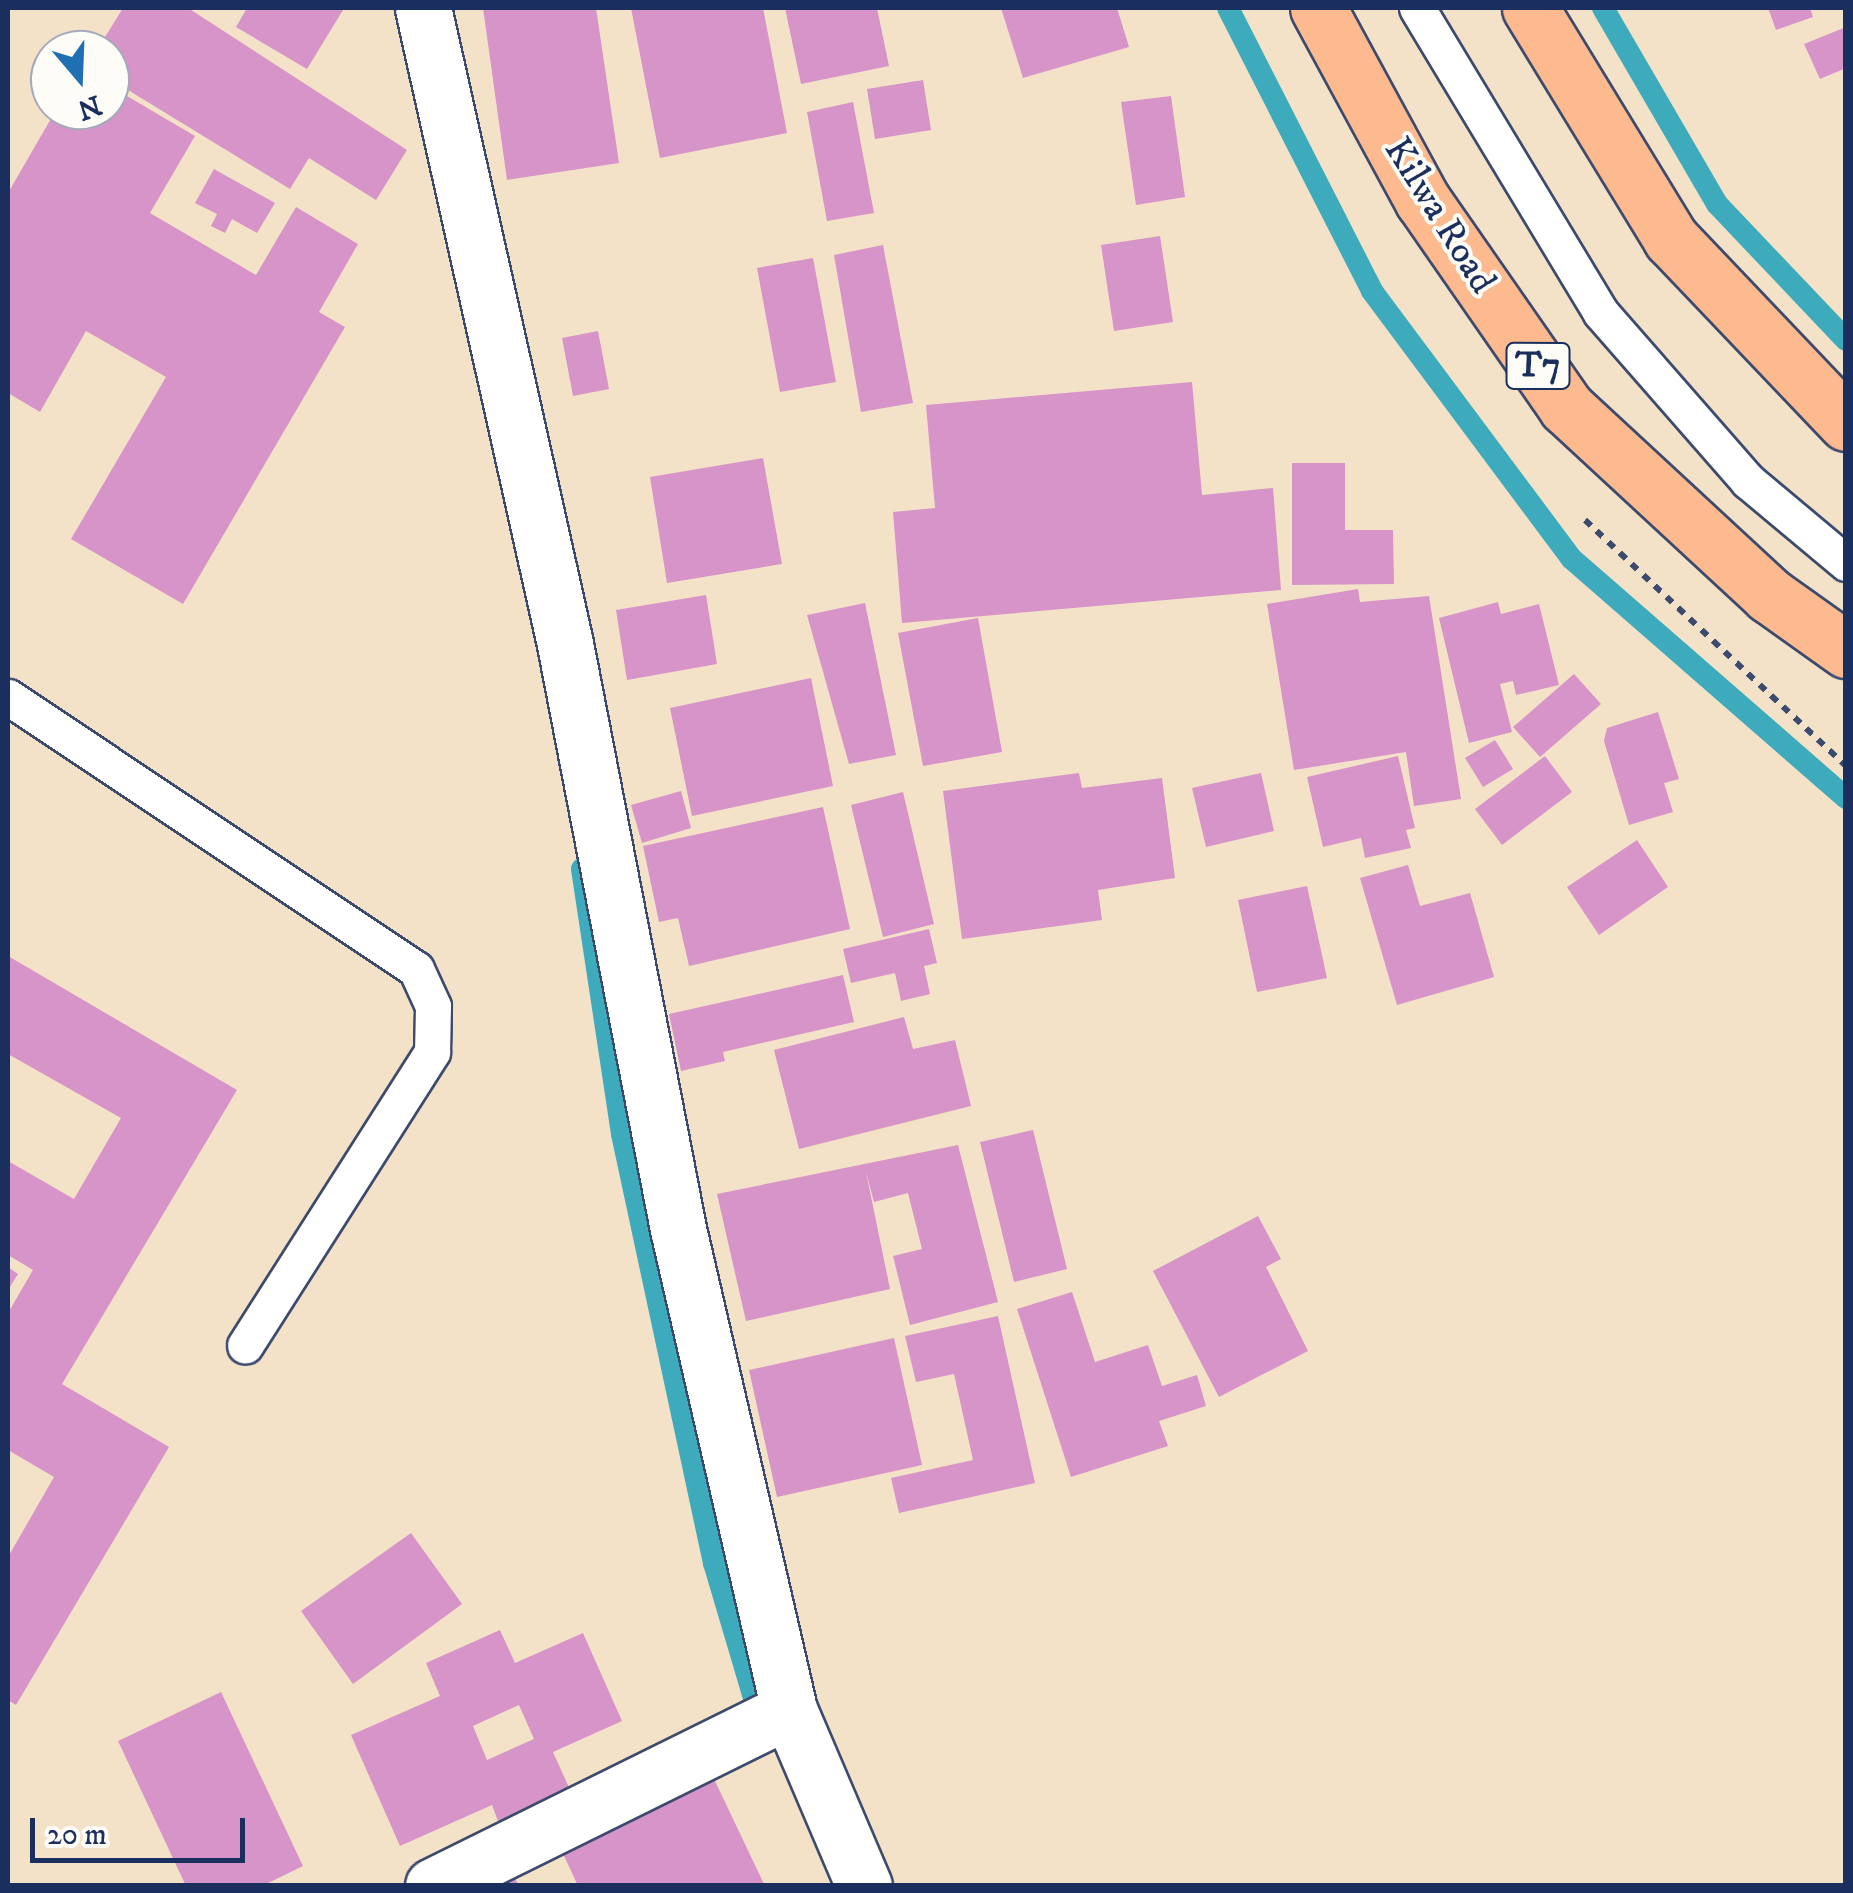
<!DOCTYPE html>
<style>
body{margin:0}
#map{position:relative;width:1853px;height:1893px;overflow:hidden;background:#f4e2c8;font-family:"IM FELL DW Pica",serif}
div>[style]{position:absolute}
.stream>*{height:22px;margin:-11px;padding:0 11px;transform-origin:11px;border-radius:11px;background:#3dabbb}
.building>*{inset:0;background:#d694c9}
.path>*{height:6px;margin-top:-3px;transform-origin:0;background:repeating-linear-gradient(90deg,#3c4a6e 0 8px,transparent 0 16px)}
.roads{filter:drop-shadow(2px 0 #3c4a6e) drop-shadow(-2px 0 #3c4a6e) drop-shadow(0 2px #3c4a6e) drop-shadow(0 -2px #3c4a6e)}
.service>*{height:35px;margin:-17.5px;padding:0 17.5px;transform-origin:17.5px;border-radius:17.5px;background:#fff}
.minor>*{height:55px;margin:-27.5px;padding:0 27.5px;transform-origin:27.5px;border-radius:27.5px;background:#fff}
.tertiary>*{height:55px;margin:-27.5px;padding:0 27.5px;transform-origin:27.5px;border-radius:27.5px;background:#fff}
.trunk>*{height:55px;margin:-27.5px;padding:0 27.5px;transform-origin:27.5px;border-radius:27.5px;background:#fcba8e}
span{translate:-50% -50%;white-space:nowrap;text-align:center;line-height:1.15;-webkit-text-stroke:8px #fdfcf7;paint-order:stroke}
.shield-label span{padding:2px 8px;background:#fdfcf7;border:2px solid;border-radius:8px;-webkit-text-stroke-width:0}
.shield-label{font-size:35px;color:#1b2f5e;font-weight:700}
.street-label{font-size:38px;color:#1b2f5e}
.frame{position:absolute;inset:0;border:10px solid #1b2f5e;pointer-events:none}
.north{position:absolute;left:30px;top:30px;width:100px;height:100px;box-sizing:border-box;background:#fdfcf7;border:2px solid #a3aaba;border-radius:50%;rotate:161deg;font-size:28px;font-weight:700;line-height:40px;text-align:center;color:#1b2f5e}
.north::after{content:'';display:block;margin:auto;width:35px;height:45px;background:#1f6fb2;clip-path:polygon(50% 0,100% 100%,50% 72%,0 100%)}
.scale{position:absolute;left:30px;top:1818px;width:215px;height:45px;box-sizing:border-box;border:5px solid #1b2f5e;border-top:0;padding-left:12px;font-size:30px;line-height:35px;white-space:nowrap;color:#1b2f5e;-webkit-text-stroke:8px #fdfcf7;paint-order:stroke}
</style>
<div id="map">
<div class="stream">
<i style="left:1228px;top:8px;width:318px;rotate:63deg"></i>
<i style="left:1372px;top:291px;width:334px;rotate:53.3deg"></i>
<i style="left:1572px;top:559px;width:364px;rotate:41.1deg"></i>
<i style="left:1603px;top:8px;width:227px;rotate:59.8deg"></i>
<i style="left:1717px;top:204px;width:187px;rotate:46.5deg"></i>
<i style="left:582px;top:869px;width:268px;rotate:81.4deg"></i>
<i style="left:622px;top:1134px;width:439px;rotate:77.9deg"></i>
<i style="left:714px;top:1563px;width:141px;rotate:73.5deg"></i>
<i style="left:754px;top:1698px;width:26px;rotate:54deg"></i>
</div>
<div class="building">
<i style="clip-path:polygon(123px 8px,188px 8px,407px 150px,376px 200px,309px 158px,290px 189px,110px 79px,110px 50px,97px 50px)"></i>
<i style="clip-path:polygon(247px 8px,338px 8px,343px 10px,307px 69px,236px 27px)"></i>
<i style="clip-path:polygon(483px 8px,596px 8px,619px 163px,507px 180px)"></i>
<i style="clip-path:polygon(631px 8px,763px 8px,787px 133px,660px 158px)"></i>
<i style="clip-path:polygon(785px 8px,877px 8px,889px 66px,801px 84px)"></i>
<i style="clip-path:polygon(1001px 8px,1117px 8px,1129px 47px,1023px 78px)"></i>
<i style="clip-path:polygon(1768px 8px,1810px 8px,1813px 17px,1776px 30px)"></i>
<i style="clip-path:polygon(1846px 27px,1846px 68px,1820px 79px,1804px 44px)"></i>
<i style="clip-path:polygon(923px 80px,931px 130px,875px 139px,867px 89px)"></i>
<i style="clip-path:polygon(110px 86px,195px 136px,150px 213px,256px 275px,296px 207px,358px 244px,319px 312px,345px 327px,183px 604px,71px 539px,166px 377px,86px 331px,40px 412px,8px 393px,8px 193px,56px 110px,110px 110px)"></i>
<i style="clip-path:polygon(1171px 96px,1185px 197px,1136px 205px,1121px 102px)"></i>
<i style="clip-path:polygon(853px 102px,874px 213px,827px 221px,807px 112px)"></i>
<i style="clip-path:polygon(214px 169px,275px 203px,257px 233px,232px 219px,225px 233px,211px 226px,217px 214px,195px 203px)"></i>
<i style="clip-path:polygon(1160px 236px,1173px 322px,1114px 331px,1101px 245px)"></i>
<i style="clip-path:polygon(883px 245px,913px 403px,861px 412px,834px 255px)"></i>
<i style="clip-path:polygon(813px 258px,836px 382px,780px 392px,757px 268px)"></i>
<i style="clip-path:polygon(598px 331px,609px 389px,573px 396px,562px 338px)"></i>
<i style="clip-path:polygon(1192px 382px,1202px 495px,1273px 488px,1281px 590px,902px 623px,893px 512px,935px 508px,926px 405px)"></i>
<i style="clip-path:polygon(763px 458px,782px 564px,667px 583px,650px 477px)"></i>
<i style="clip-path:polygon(1292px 463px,1345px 463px,1345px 530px,1393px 530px,1394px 584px,1292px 585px)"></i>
<i style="clip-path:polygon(1358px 589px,1360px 602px,1429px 596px,1461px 799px,1414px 806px,1406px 752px,1294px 770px,1267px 604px)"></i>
<i style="clip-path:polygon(706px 595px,717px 664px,627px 680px,616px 610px)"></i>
<i style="clip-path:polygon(1498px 602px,1501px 614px,1539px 604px,1559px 685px,1516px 695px,1513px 681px,1500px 684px,1512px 732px,1469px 743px,1439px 618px)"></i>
<i style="clip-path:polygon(865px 603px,896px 755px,849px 764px,807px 615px)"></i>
<i style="clip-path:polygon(978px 618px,1002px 752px,923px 766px,898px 633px)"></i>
<i style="clip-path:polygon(1574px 674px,1601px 704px,1540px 757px,1513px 727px)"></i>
<i style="clip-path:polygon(811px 678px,833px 786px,692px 816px,670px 708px)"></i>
<i style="clip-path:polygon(1658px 712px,1679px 779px,1664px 783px,1673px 812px,1629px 825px,1604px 741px,1607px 728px)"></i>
<i style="clip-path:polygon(1495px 740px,1513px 769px,1483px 787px,1465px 758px)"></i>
<i style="clip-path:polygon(1398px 756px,1415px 828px,1406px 830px,1411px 848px,1365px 858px,1361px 838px,1323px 847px,1307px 777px)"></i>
<i style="clip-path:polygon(1545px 756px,1572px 792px,1502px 845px,1475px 809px)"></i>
<i style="clip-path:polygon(1079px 773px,1082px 788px,1162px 778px,1175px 878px,1098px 890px,1102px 920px,962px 939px,943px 791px)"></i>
<i style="clip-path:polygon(1261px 773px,1274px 831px,1206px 847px,1192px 788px)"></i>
<i style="clip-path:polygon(681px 791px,691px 828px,642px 843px,631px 805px)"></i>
<i style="clip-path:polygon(903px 792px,934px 924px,883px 937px,851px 805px)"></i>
<i style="clip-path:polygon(823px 807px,850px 929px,689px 966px,678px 918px,659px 922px,643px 846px)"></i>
<i style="clip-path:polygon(1637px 840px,1668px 887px,1599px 935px,1567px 887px)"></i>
<i style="clip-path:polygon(1408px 865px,1420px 906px,1470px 893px,1494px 977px,1397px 1005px,1360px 878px)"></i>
<i style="clip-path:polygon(1307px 886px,1327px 978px,1257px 992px,1238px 900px)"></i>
<i style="clip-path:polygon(929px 929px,937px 963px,924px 966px,930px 994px,901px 1001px,895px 973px,851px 983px,843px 949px)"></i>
<i style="clip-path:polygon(8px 956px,237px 1090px,62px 1384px,169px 1447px,16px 1705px,8px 1700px,8px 1557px,54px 1477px,8px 1450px,8px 1313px,33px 1270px,8px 1255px,8px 1161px,74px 1199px,121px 1118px,8px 1054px)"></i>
<i style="clip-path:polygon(843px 975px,854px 1022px,723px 1052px,725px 1061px,681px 1071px,669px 1014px)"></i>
<i style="clip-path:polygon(904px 1017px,913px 1049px,955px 1040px,971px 1106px,799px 1149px,774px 1050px)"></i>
<i style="clip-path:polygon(1033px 1130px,1067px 1269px,1014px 1282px,980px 1142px)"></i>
<i style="clip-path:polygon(958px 1145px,998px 1302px,910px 1325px,893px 1256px,922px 1249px,908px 1193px,874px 1202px,866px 1172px,890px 1289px,746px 1321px,717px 1194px)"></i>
<i style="clip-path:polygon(1258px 1216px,1281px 1259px,1266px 1267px,1308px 1351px,1219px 1397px,1153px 1271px)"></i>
<i style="clip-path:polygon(8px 1267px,18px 1274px,8px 1290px)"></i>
<i style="clip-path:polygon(1072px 1292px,1095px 1362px,1148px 1345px,1162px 1386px,1197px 1375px,1206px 1406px,1159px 1421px,1168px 1446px,1071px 1477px,1017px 1309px)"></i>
<i style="clip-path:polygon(998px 1316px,1035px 1483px,899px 1513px,891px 1478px,973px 1460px,954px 1374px,916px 1382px,905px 1336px)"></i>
<i style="clip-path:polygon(894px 1338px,922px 1465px,777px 1497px,749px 1370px)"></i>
<i style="clip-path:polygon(411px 1533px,462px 1604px,353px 1684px,301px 1611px)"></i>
<i style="clip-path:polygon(evenodd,500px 1630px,515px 1663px,583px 1633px,622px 1721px,553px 1752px,571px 1792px,499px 1824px,492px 1805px,400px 1846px,351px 1735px,440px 1696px,426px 1663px,500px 1630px,519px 1705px,534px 1739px,487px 1760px,473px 1726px,519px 1705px)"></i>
<i style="clip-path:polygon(221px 1692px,303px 1866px,262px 1886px,186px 1886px,118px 1741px)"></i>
<i style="clip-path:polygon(705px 1760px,765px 1886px,578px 1886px,553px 1832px)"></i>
<i style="clip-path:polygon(512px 1873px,519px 1886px,485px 1886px)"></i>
</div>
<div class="path">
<i style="left:1585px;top:520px;width:359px;rotate:43.3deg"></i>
</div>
<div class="roads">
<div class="service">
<i style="left:1417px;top:8px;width:356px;rotate:58.9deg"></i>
<i style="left:1601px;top:313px;width:223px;rotate:48.8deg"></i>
<i style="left:1748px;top:481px;width:128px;rotate:39.9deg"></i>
<i style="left:8px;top:697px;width:490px;rotate:33.7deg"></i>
<i style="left:416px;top:969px;width:41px;rotate:65.3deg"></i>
<i style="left:433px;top:1006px;width:46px;rotate:91.2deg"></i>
<i style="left:432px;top:1052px;width:348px;rotate:122.5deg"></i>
</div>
<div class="minor">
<i style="left:433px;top:1886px;width:397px;rotate:-26.3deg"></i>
</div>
<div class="tertiary">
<i style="left:423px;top:8px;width:652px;rotate:77.41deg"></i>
<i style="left:565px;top:644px;width:596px;rotate:79.07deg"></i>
<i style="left:678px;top:1229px;width:494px;rotate:77deg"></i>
<i style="left:789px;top:1710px;width:191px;rotate:66.9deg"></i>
</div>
<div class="trunk">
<i style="left:1318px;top:8px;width:220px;rotate:61.5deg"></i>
<i style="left:1423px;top:201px;width:251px;rotate:55.2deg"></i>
<i style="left:1566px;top:407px;width:277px;rotate:42.8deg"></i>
<i style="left:1769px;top:595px;width:95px;rotate:35.5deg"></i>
<i style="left:1530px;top:8px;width:271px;rotate:58.6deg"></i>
<i style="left:1671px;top:239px;width:254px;rotate:46.4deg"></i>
</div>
</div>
<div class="shield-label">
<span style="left:1538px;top:366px">T7</span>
</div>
<div class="street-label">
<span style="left:1439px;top:216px;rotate:58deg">Kilwa Road</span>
</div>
<div class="frame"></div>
<div class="north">N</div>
<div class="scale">20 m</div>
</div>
